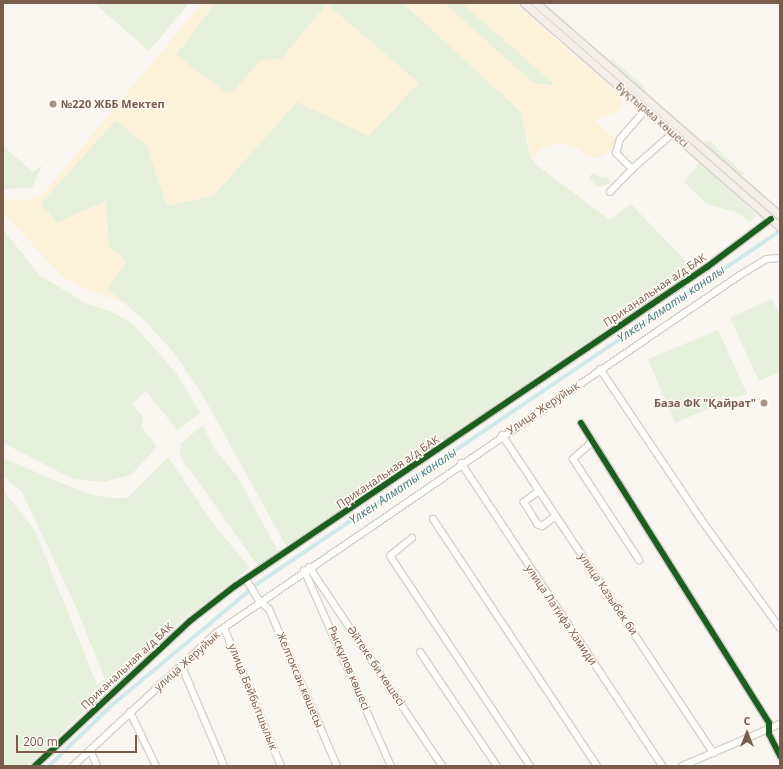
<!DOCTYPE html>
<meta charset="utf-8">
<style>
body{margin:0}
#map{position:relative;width:783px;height:769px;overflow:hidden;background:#f9f5f0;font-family:"Open Sans",sans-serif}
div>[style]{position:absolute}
.green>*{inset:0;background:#e7f0db}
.sand>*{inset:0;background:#fbf2d9}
.canal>*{height:4px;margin:-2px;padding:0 2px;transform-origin:2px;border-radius:2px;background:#d0e8ea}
.roads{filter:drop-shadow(1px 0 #d7d1cb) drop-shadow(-1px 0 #d7d1cb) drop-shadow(0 1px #d7d1cb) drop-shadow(0 -1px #d7d1cb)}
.minor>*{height:6px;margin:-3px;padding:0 3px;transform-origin:3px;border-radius:3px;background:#fefefd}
.major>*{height:7px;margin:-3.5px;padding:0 3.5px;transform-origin:3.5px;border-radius:3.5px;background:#f3eee8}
.cycleway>*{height:6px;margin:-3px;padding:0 3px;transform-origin:3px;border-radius:3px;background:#1b5e20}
.dots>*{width:11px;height:11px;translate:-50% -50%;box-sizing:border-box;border:2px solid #fffaf3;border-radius:50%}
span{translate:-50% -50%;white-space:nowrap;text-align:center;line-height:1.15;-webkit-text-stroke:3px #fffaf3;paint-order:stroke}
.poi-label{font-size:11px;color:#7a5c4d;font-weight:700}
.left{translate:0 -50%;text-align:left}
.right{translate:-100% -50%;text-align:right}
.street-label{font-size:11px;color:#7a5c4d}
.water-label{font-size:12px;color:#437c86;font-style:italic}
.frame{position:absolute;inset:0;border:4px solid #7a5c4d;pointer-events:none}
.north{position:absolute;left:727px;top:713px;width:40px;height:40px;-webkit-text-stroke:3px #fffaf3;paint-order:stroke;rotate:0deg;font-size:11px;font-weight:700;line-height:16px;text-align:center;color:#7a5c4d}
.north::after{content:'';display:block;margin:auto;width:14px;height:18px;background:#7a5c4d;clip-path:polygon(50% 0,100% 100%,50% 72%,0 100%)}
.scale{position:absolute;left:16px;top:735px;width:121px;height:18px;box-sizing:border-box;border:2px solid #7a5c4d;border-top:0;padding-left:5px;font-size:12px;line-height:14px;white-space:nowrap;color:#7a5c4d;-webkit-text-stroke:3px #fffaf3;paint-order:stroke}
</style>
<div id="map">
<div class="green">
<i style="clip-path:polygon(94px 3px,189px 3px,149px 51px)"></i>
<i style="clip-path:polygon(215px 3px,403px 3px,521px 112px,530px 157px,538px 166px,610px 220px,631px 204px,694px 270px,286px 546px,202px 394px,175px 354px,144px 320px,107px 288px,106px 201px,56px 223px,41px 203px,116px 120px,147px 146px,167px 206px,214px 195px,297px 101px,327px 4px,281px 59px,260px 60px,236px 89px,226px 93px,176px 55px)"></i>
<i style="clip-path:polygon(444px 3px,462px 3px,557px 86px,533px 83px)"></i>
<i style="clip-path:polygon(612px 59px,643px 85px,645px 91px,609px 63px)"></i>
<i style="clip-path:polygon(710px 140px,720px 152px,746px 175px,733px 172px,704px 146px,703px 142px)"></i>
<i style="clip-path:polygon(3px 146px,33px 172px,42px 165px,32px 188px,3px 189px)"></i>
<i style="clip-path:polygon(699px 162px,757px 215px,750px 222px,736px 212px,707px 204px,684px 182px)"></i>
<i style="clip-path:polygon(592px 173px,603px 178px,606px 176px,611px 183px,598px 187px,589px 178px)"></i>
<i style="clip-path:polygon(3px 229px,39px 275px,85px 303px,110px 311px,133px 324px,177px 374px,200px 413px,177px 430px,146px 391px,132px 404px,143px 417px,141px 426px,157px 447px,131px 475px,102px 482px,73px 479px,3px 443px)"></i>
<i style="clip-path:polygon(772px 299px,780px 316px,780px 372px,759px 381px,730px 318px)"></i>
<i style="clip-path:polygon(718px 330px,747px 394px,717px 402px,718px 405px,675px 423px,648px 359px)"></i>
<i style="clip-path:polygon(203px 425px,213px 447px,237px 476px,278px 551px,258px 566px,180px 456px,180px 444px)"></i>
<i style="clip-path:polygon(168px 457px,211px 521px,250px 568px,177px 624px,27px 766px,3px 766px,3px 490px,35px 531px,97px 685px,105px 679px,76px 607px,22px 492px,3px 476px,3px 458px,85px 493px,109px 498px,127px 498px)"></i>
</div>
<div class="sand">
<i style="clip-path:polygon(202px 3px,215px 3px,176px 55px,226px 93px,236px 89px,260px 60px,281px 59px,327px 4px,419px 83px,369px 136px,297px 102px,214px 195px,167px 206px,147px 146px,116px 120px,41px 203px,56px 223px,106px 201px,109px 246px,127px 262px,107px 288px,124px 303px,78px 286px,61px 275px,3px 213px,3px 198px,22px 201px,42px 195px)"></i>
<i style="clip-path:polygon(403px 3px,444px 3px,533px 83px,556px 86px,462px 3px,514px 3px,621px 96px,622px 109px,594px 121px,616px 139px,613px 148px,599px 158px,588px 157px,577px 148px,559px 143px,540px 149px,532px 159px,521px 112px)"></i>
</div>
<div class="canal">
<i style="left:49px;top:766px;width:88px;rotate:-44.1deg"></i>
<i style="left:112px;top:705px;width:189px;rotate:-39.8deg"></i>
<i style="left:257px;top:584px;width:631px;rotate:-34.02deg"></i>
</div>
<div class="roads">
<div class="minor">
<i style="left:632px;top:169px;width:55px;rotate:-41.3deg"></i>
<i style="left:610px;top:192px;width:32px;rotate:-46deg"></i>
<i style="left:632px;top:169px;width:23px;rotate:-135deg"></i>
<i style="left:616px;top:153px;width:15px;rotate:-74deg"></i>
<i style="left:620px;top:139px;width:40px;rotate:-49deg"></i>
<i style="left:600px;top:369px;width:183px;rotate:56.1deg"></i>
<i style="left:702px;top:521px;width:132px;rotate:53.9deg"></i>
<i style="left:581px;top:423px;width:354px;rotate:57.9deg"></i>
<i style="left:769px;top:723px;width:11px;rotate:90deg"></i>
<i style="left:769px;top:734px;width:25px;rotate:63deg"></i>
<i style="left:502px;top:435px;width:382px;rotate:56.4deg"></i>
<i style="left:593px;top:441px;width:27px;rotate:138deg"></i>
<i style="left:573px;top:459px;width:121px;rotate:56.8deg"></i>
<i style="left:461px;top:463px;width:364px;rotate:56.4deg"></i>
<i style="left:539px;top:491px;width:19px;rotate:144deg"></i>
<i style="left:524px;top:502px;width:26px;rotate:59deg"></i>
<i style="left:537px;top:524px;width:5px;rotate:22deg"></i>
<i style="left:542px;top:526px;width:17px;rotate:-36deg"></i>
<i style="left:433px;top:519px;width:296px;rotate:56.4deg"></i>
<i style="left:412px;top:538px;width:28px;rotate:141deg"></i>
<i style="left:390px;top:556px;width:252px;rotate:56.3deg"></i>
<i style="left:309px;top:567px;width:239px;rotate:56.2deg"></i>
<i style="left:304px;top:570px;width:214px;rotate:66.1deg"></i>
<i style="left:246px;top:579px;width:27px;rotate:59deg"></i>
<i style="left:260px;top:602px;width:11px;rotate:38deg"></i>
<i style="left:269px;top:609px;width:171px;rotate:66.6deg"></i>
<i style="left:224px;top:628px;width:149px;rotate:67.6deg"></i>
<i style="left:420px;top:652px;width:138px;rotate:56deg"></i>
<i style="left:182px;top:667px;width:108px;rotate:67deg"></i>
<i style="left:130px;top:712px;width:60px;rotate:64.3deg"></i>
<i style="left:90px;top:750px;width:17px;rotate:66deg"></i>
<i style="left:35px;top:766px;width:212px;rotate:-43.1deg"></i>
<i style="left:190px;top:621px;width:57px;rotate:-37.9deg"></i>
<i style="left:235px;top:586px;width:570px;rotate:-34.05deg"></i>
<i style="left:707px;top:267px;width:80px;rotate:-36.9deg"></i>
<i style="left:73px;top:766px;width:195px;rotate:-42.9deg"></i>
<i style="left:216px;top:633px;width:635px;rotate:-34.34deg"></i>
<i style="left:740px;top:275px;width:31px;rotate:-31deg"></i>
<i style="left:767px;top:259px;width:13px;rotate:-4deg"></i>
<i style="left:682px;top:766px;width:107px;rotate:-23.2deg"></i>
</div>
<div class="major">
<i style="left:524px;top:3px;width:340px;rotate:41.2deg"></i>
<i style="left:536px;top:3px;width:324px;rotate:41.1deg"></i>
</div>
</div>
<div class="cycleway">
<i style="left:581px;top:423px;width:354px;rotate:57.9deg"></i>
<i style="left:769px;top:723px;width:11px;rotate:90deg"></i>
<i style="left:769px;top:734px;width:25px;rotate:63deg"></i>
<i style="left:35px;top:766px;width:212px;rotate:-43.1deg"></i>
<i style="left:190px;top:621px;width:57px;rotate:-37.9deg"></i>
<i style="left:235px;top:586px;width:570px;rotate:-34.05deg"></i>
<i style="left:707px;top:267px;width:80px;rotate:-36.9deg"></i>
</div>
<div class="dots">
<i style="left:53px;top:104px;background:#a69286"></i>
<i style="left:764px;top:403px;background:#a69286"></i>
</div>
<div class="poi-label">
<span class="left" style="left:61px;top:104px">№220 ЖББ Мектеп</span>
<span class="right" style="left:756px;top:403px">База ФК "Қайрат"</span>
</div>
<div class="street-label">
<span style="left:652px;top:115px;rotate:41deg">Бұқтырма көшесі</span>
<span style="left:655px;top:290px;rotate:-34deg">Приканальная а/д БАК</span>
<span style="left:543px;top:408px;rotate:-34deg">Улица Жеруйык</span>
<span style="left:388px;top:472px;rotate:-34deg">Приканальная а/д БАК</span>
<span style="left:608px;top:594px;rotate:56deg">улица Казыбек би</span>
<span style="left:561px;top:615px;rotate:56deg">улица Латифа Хамиди</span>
<span style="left:187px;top:661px;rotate:-42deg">улица Жеруйык</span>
<span style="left:127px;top:666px;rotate:-43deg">Приканальная а/д БАК</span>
<span style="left:376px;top:666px;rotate:56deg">Әйтеке би көшесі</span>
<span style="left:349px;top:668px;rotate:67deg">Рысқұлов көшесі</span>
<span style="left:300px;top:680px;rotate:67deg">Желтоксан көшесы</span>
<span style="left:253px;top:697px;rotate:68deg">улица Бейбытшылык</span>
</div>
<div class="water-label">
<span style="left:671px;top:304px;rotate:-34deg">Үлкен Алматы каналы</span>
<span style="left:403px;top:486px;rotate:-34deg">Үлкен Алматы каналы</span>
</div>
<div class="frame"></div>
<div class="north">С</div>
<div class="scale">200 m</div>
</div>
